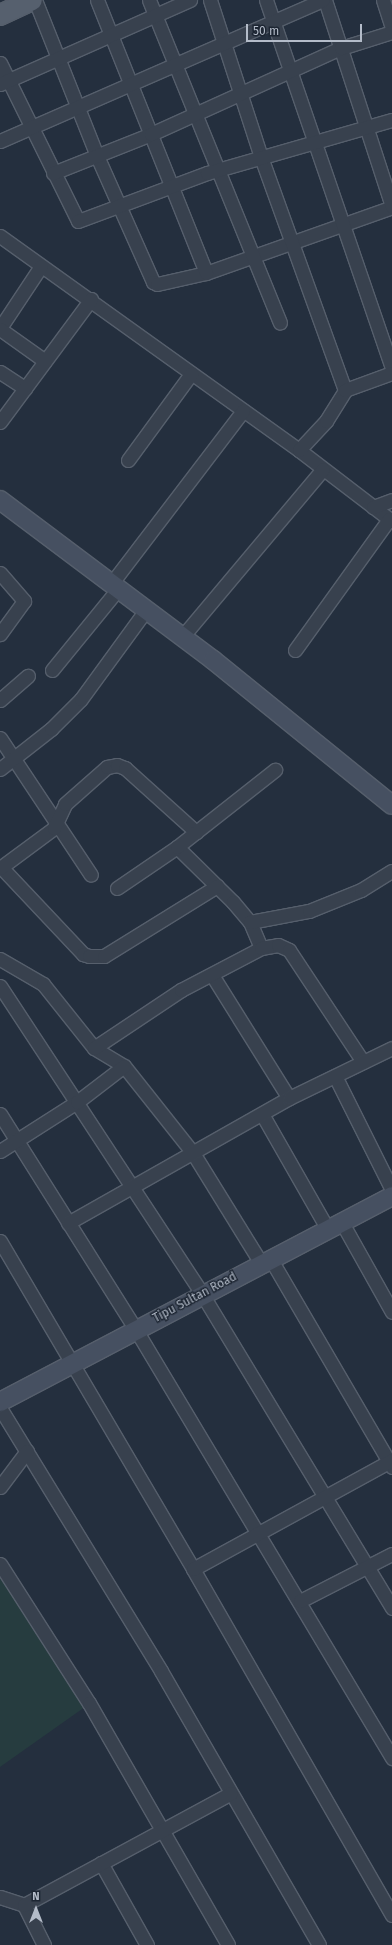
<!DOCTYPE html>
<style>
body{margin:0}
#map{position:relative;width:392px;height:1945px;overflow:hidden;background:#242f3e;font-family:"Fira Sans",sans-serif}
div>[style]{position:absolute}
.green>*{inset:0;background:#263c3f}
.roads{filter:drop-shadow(1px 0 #565f6c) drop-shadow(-1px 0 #565f6c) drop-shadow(0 1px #565f6c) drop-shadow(0 -1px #565f6c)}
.minor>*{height:13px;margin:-6.5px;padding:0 6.5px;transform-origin:6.5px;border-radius:6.5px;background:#38414e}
.secondary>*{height:18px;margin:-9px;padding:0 9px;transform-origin:9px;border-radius:9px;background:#465061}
.primary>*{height:20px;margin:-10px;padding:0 10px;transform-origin:10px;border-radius:10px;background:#56606e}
span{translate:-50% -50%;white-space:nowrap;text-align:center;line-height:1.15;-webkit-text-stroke:3px #1d2633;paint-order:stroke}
.street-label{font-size:12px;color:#b4bcc9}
.north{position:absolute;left:16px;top:1889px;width:40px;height:40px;-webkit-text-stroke:3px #1d2633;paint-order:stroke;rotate:0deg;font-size:11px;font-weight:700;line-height:16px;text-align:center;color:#b4bcc9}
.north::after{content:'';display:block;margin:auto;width:14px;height:18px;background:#b4bcc9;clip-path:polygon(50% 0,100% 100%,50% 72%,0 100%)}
.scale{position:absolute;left:246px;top:24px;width:116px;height:18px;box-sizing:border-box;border:2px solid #b4bcc9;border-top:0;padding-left:5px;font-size:12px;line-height:14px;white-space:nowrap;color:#b4bcc9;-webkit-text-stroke:3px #1d2633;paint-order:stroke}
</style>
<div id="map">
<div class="green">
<i style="clip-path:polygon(0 1560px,92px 1702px,0 1767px)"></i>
</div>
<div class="roads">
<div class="minor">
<i style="left:35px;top:0;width:168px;rotate:68.3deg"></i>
<i style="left:97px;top:156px;width:138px;rotate:66deg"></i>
<i style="left:153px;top:282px;width:4px;rotate:27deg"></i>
<i style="left:157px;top:284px;width:50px;rotate:-12.7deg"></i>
<i style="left:206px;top:273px;width:197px;rotate:-19.5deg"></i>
<i style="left:97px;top:0;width:294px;rotate:68.2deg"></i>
<i style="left:149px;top:0;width:348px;rotate:67.9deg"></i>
<i style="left:210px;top:0;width:165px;rotate:72deg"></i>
<i style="left:261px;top:157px;width:248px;rotate:70.2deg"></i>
<i style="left:266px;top:0;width:388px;rotate:71.1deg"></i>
<i style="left:325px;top:0;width:217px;rotate:72deg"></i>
<i style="left:383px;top:0;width:28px;rotate:72deg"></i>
<i style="left:0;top:63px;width:176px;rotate:63.7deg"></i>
<i style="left:78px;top:221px;width:138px;rotate:-20.4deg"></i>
<i style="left:207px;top:173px;width:192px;rotate:-16deg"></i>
<i style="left:0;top:84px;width:208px;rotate:-23.9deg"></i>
<i style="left:0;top:141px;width:352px;rotate:-23.6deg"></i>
<i style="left:53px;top:173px;width:105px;rotate:-21.7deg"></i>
<i style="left:151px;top:134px;width:209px;rotate:-24.4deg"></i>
<i style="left:341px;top:48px;width:53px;rotate:-17.4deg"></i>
<i style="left:0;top:236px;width:368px;rotate:35.6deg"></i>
<i style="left:299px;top:450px;width:117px;rotate:37.4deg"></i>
<i style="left:0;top:328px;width:74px;rotate:-56.5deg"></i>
<i style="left:0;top:329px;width:55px;rotate:35.4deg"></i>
<i style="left:0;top:372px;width:30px;rotate:33deg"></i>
<i style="left:0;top:422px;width:153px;rotate:-53.5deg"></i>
<i style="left:299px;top:450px;width:40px;rotate:-47deg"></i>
<i style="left:326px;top:421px;width:36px;rotate:-58deg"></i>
<i style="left:345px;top:390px;width:50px;rotate:-19.9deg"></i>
<i style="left:128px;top:460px;width:107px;rotate:-53.8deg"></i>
<i style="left:373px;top:507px;width:20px;rotate:-20deg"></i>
<i style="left:0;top:573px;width:37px;rotate:49deg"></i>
<i style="left:24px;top:601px;width:41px;rotate:126deg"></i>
<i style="left:111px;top:584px;width:218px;rotate:-52.7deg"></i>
<i style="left:182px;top:637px;width:219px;rotate:-50deg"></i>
<i style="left:295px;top:650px;width:161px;rotate:-54.3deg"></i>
<i style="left:52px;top:670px;width:104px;rotate:-50.8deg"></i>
<i style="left:0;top:700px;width:37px;rotate:-41deg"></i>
<i style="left:0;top:738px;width:164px;rotate:56.4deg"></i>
<i style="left:0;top:769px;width:65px;rotate:-38.1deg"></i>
<i style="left:51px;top:729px;width:42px;rotate:-45deg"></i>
<i style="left:81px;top:699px;width:110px;rotate:-53.9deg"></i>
<i style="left:177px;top:847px;width:78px;rotate:44.5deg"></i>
<i style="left:233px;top:902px;width:26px;rotate:50deg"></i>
<i style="left:250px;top:922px;width:28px;rotate:67deg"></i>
<i style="left:1px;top:867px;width:120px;rotate:46.7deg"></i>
<i style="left:83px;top:954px;width:6px;rotate:18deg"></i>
<i style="left:89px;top:956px;width:15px"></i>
<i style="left:104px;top:956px;width:133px;rotate:-31.8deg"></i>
<i style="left:0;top:868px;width:67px;rotate:-36.5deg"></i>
<i style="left:54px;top:828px;width:26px;rotate:-65deg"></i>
<i style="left:65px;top:804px;width:56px;rotate:-41.4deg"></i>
<i style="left:107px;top:767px;width:10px;rotate:-11deg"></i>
<i style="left:117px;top:765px;width:9px;rotate:21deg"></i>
<i style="left:125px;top:768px;width:96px;rotate:42deg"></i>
<i style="left:117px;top:888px;width:73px;rotate:-34.3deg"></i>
<i style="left:177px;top:847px;width:125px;rotate:-38.2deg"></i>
<i style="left:250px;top:922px;width:60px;rotate:-10.6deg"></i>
<i style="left:309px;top:911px;width:56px;rotate:-22deg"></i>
<i style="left:361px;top:890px;width:36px;rotate:-32deg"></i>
<i style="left:0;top:959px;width:50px;rotate:30.2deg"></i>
<i style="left:43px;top:984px;width:82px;rotate:51.4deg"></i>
<i style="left:94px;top:1048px;width:35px;rotate:31deg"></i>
<i style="left:124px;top:1066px;width:111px;rotate:51.6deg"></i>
<i style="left:193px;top:1153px;width:129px;rotate:58.3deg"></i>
<i style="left:212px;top:975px;width:145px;rotate:58deg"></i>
<i style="left:0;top:986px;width:368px;rotate:56.7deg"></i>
<i style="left:202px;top:1294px;width:367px;rotate:58.8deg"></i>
<i style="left:94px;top:1048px;width:105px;rotate:-33.7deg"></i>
<i style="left:181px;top:990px;width:90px;rotate:-27.7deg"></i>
<i style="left:261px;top:948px;width:17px;rotate:-10deg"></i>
<i style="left:278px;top:945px;width:12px;rotate:24deg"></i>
<i style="left:289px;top:950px;width:134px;rotate:56.5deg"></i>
<i style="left:335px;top:1076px;width:127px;rotate:63.4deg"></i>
<i style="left:0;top:1114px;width:255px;rotate:57.8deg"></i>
<i style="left:136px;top:1330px;width:499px;rotate:59.1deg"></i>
<i style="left:262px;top:1114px;width:131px;rotate:60.3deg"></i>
<i style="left:0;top:1151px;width:91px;rotate:-32.5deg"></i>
<i style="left:77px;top:1102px;width:59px;rotate:-37.5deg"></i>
<i style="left:341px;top:1221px;width:104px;rotate:60.7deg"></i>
<i style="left:68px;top:1223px;width:254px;rotate:-29.5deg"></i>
<i style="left:289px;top:1098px;width:114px;rotate:-25.9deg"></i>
<i style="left:0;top:1241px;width:381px;rotate:59.5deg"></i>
<i style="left:193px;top:1569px;width:399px;rotate:60.1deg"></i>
<i style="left:270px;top:1258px;width:242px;rotate:59.7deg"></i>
<i style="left:0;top:1408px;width:308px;rotate:58.5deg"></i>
<i style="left:161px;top:1671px;width:316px;rotate:60deg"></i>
<i style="left:0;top:1487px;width:45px;rotate:-53.1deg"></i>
<i style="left:0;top:1564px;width:165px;rotate:57.4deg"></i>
<i style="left:89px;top:1703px;width:279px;rotate:60.1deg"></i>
<i style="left:193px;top:1569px;width:227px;rotate:-28.7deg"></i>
<i style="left:300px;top:1601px;width:103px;rotate:-27.1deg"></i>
<i style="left:101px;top:1863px;width:94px;rotate:60.7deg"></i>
<i style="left:0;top:1897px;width:25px;rotate:18deg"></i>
<i style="left:24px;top:1905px;width:45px;rotate:63.4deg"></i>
<i style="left:24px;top:1905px;width:235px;rotate:-28.4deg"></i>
</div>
<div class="secondary">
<i style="left:0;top:500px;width:266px;rotate:36.9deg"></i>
<i style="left:213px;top:660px;width:230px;rotate:39deg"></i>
<i style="left:0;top:1402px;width:443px;rotate:-27.7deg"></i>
</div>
<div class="primary">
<i style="left:0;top:15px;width:35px;rotate:-25deg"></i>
</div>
</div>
<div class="street-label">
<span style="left:195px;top:1298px;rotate:-28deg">Tipu Sultan Road</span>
</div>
<div class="north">N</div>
<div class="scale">50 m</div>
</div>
